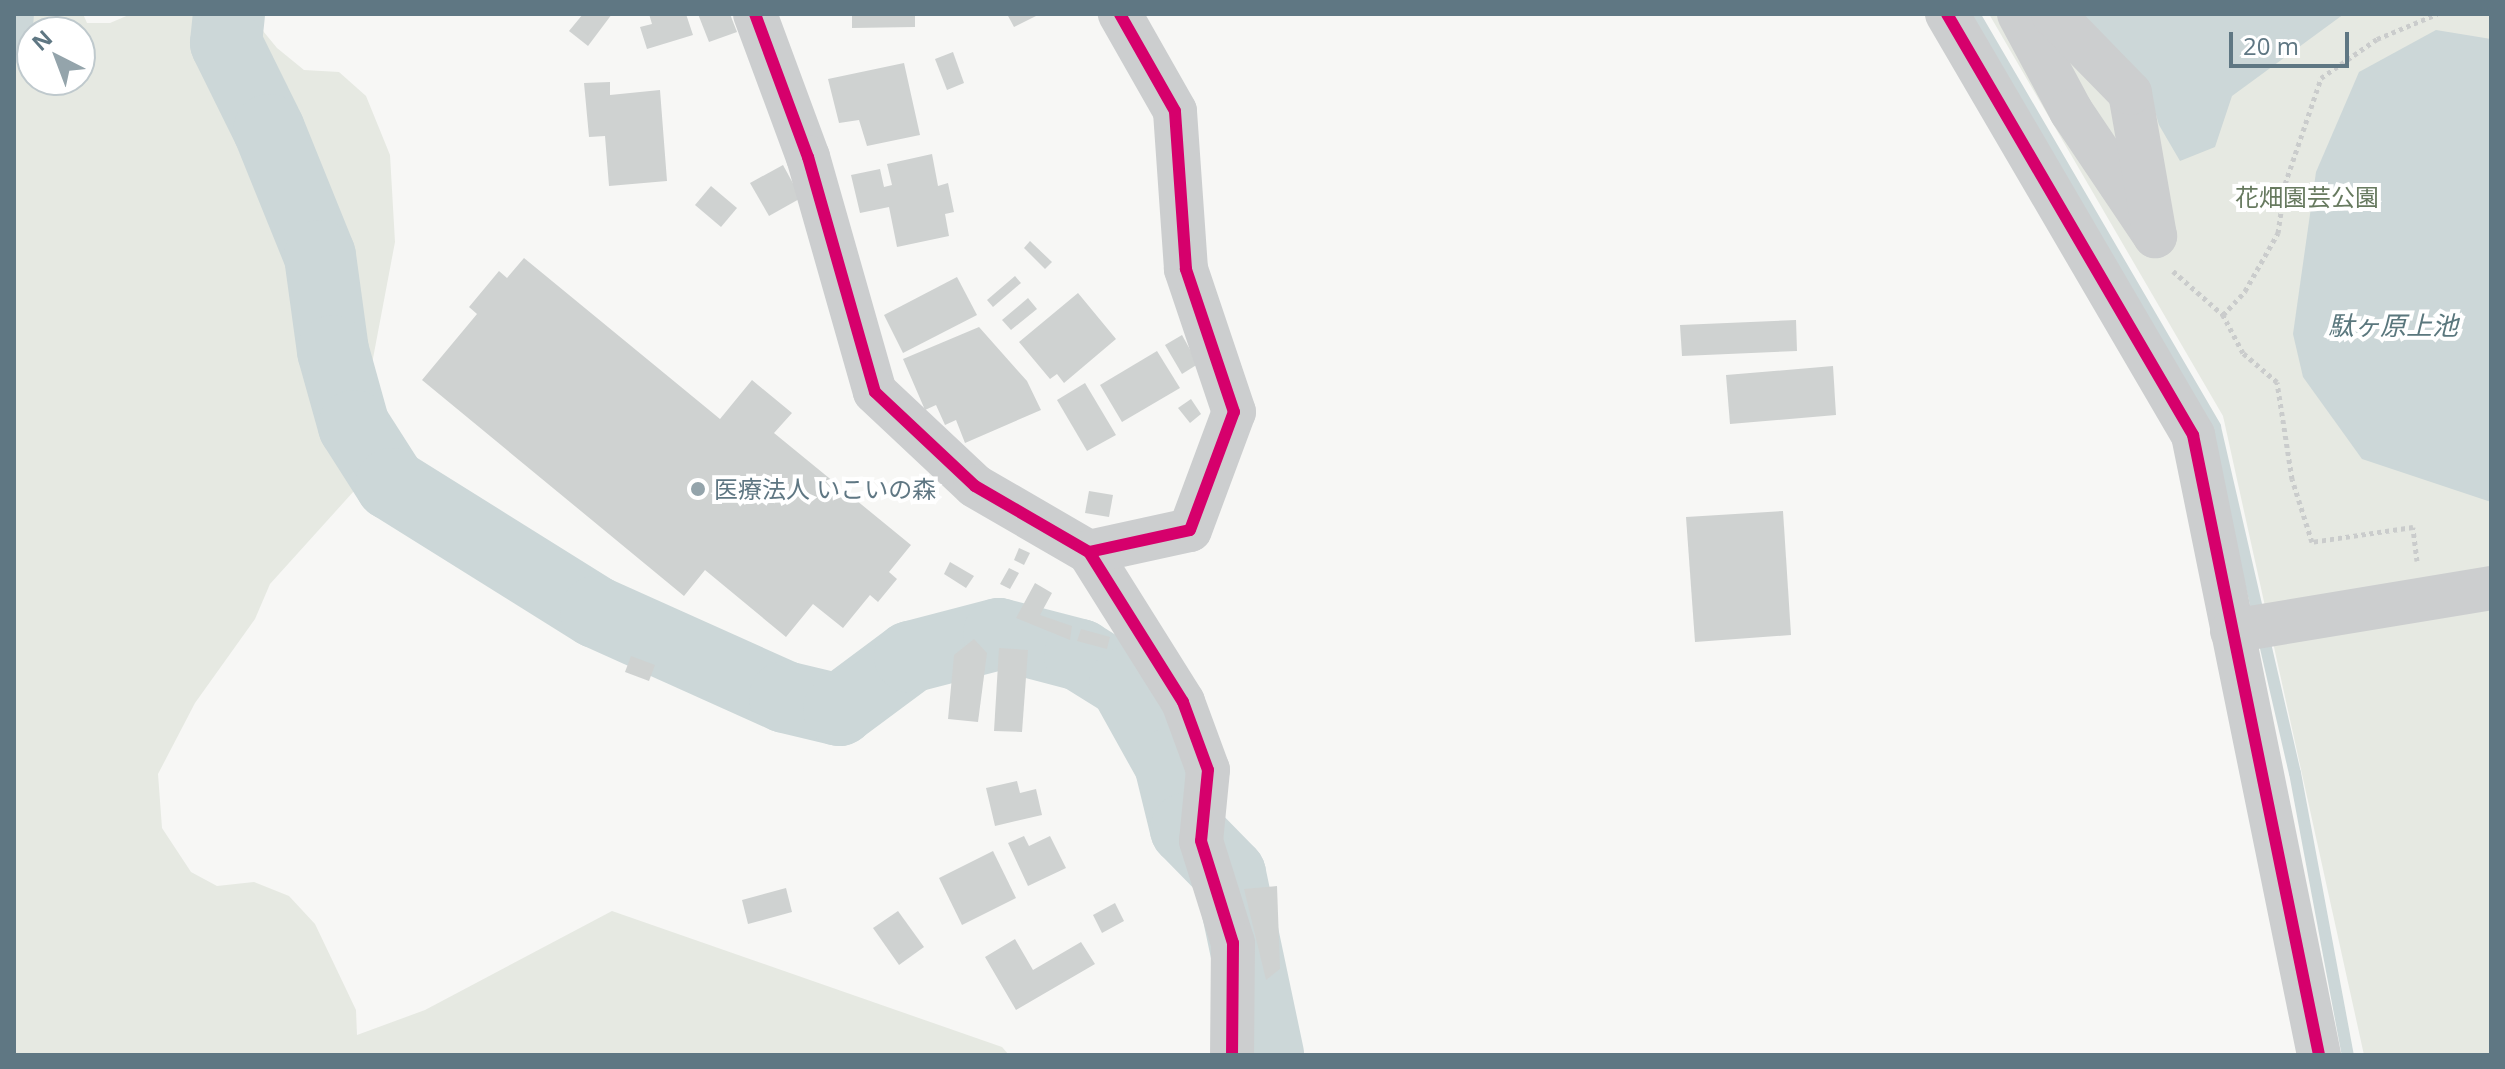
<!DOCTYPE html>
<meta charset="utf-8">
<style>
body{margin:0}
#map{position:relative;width:2505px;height:1069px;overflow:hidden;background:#f7f7f5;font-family:"Open Sans","Noto Sans JP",sans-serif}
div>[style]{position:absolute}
.green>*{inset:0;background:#e6e9e2}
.water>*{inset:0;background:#ccd7d8}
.stream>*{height:12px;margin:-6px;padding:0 6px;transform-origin:6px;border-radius:6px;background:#ccd7d8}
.river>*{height:72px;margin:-36px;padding:0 36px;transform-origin:36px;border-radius:36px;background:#ccd7d8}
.building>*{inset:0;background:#cfd2d1}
.path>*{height:5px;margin-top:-2.5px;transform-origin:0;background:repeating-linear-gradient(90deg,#cacccc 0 4px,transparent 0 8px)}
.minor>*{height:44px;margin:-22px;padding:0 22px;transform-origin:22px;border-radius:22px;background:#cccecf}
.cycleway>*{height:12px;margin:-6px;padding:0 6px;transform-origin:6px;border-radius:6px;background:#d6006c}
.dots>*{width:22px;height:22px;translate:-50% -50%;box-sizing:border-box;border:4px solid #fff;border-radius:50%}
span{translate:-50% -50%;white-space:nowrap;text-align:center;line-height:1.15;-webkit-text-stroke:8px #fff;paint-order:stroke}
.park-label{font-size:24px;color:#677a5f}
.poi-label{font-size:24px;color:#5f7783}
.left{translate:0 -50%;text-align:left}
.water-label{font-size:26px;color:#5a777d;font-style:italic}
.frame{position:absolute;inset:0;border:16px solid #5f7783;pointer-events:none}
.north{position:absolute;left:16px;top:16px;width:80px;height:80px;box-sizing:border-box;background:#fff;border:2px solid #bfc9cd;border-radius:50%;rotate:318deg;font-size:22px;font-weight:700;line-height:32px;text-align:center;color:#5f7783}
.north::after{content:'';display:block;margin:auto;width:28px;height:36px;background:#94a4ab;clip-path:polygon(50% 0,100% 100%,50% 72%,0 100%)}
.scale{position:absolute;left:2229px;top:32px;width:120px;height:36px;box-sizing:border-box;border:4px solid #5f7783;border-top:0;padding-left:10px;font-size:24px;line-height:28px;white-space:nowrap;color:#5f7783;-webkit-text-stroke:6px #fff;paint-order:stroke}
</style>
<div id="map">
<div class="green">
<i style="clip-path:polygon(evenodd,14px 14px,83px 14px,87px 23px,110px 23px,131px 14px,249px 14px,277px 48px,304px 70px,339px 72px,366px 96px,390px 155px,395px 242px,371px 369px,392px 432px,391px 450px,270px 584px,255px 619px,195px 703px,158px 774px,162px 828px,191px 872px,217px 886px,254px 882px,289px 896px,315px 924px,356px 1010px,357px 1035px,425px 1010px,612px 911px,1002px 1047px,1009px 1055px,14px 1055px,14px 14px,32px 32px,80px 32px,80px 80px,32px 80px,32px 32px)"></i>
<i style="clip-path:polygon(1989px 14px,2491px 14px,2491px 1055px,2364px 1055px,2223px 416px)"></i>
</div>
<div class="water">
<i style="clip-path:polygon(14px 14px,34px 14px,32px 40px,14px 57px)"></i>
<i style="clip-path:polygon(2067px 14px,2344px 14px,2232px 96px,2215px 147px,2180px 161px,2159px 125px,2148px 88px)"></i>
<i style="clip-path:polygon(2436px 30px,2491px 39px,2491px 502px,2362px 459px,2303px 377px,2293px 334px,2316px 172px,2359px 72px)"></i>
</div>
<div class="stream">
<i style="left:1974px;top:14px;width:478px;rotate:59.7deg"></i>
<i style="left:2215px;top:427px;width:355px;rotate:77deg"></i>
<i style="left:2295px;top:773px;width:287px;rotate:79.4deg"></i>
</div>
<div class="river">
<i style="left:229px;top:14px;width:29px;rotate:96deg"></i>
<i style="left:226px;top:43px;width:97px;rotate:63.7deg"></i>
<i style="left:269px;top:130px;width:136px;rotate:68deg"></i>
<i style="left:320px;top:256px;width:96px;rotate:82.2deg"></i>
<i style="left:333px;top:351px;width:78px;rotate:74.4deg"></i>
<i style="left:354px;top:426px;width:69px;rotate:57.5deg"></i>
<i style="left:391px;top:484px;width:242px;rotate:32deg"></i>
<i style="left:596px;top:612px;width:207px;rotate:24.2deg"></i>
<i style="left:785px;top:697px;width:56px;rotate:13.5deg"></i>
<i style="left:839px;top:710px;width:89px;rotate:-36.7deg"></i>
<i style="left:910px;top:657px;width:92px;rotate:-14.5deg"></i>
<i style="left:999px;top:634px;width:84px;rotate:14.5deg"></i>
<i style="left:1080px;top:655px;width:53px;rotate:31.9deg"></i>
<i style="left:1125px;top:683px;width:93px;rotate:60.9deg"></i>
<i style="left:1170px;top:764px;width:67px;rotate:76.2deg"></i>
<i style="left:1186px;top:829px;width:63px;rotate:45.6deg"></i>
<i style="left:1230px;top:874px;width:185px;rotate:78.1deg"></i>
</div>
<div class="building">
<i style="clip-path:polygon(583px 14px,612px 14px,588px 46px,569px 31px)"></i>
<i style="clip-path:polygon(649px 14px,686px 14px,693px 35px,647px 49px,640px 27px,652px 24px)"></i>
<i style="clip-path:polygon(698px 14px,730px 14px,737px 32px,709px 42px)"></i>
<i style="clip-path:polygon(852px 14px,915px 14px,915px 27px,852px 28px)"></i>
<i style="clip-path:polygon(1007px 14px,1040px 14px,1014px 27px)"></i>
<i style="clip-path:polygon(953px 52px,964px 83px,947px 90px,935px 59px)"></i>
<i style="clip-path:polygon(904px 63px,920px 135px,867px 146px,859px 120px,839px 123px,828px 79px)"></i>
<i style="clip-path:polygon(610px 82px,610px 95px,660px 90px,667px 181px,609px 186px,605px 136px,589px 137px,584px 83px)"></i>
<i style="clip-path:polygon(932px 154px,938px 186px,948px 183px,954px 212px,945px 214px,949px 236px,897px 247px,889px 207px,860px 213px,851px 175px,880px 169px,884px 187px,892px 185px,887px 164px)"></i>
<i style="clip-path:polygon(783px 165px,801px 198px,769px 216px,750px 183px)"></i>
<i style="clip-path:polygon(711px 186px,737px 208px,721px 227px,695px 205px)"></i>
<i style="clip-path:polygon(1030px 241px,1052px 262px,1045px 269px,1024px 248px)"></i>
<i style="clip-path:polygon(524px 258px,720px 419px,752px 380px,792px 413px,774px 433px,911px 545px,889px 572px,897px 579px,878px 602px,870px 595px,843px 628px,813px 604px,786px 637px,705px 570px,684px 596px,422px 380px,477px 314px,469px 307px,499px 271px,507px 278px)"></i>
<i style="clip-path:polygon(1015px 276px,1021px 283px,993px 307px,987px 300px)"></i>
<i style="clip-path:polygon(957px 277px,977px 315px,903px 353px,884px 315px)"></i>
<i style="clip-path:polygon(1078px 293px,1116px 339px,1064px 383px,1057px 374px,1050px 379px,1019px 342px)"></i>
<i style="clip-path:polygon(1028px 298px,1037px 309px,1011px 330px,1002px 320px)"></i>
<i style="clip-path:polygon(1796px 320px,1797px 351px,1682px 356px,1680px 325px)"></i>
<i style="clip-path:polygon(979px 327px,1027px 381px,1041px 410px,965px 443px,956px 420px,945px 425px,936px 405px,925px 410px,903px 359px)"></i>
<i style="clip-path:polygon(1182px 335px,1198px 364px,1182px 374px,1165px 345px)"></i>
<i style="clip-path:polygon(1157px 351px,1180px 388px,1122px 422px,1100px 385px)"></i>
<i style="clip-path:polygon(1833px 366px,1836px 415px,1730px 424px,1726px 375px)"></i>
<i style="clip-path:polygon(1085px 383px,1116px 435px,1087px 451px,1057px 400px)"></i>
<i style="clip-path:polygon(1191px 399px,1201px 414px,1190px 423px,1178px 408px)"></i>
<i style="clip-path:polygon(1089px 491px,1113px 495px,1109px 517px,1085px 513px)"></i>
<i style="clip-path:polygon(1783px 511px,1791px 635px,1695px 642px,1686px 517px)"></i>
<i style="clip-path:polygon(1019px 548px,1030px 553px,1024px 565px,1014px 560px)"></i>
<i style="clip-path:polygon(950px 562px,974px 576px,966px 588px,944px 574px)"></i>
<i style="clip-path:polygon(1009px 568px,1019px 573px,1010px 589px,1000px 584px)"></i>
<i style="clip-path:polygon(1035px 583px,1052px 593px,1040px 615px,1072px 626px,1070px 640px,1016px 618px)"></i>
<i style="clip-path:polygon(1081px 629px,1110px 637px,1107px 649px,1077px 641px)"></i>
<i style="clip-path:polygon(974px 639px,987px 653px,978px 722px,948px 719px,954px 655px)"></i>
<i style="clip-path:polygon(999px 648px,1028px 650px,1022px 732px,994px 731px)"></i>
<i style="clip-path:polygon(631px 656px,655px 665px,649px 681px,625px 672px)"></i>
<i style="clip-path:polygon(1017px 781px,1020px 793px,1036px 789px,1042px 815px,995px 826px,986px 788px)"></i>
<i style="clip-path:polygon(1024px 836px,1029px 846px,1050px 836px,1066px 868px,1028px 886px,1008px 843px)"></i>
<i style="clip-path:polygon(993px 851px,1016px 898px,962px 925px,939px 878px)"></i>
<i style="clip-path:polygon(1277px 886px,1280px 969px,1266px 980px,1244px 889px)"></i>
<i style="clip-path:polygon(786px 888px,792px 912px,748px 924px,742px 900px)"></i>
<i style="clip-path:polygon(1115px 903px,1124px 921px,1102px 933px,1093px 915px)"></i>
<i style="clip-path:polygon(898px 911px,924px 947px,899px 965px,873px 928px)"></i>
<i style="clip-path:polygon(1015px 939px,1033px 970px,1081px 942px,1095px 964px,1016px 1010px,985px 957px)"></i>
</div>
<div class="path">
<i style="left:2173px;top:271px;width:67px;rotate:41.3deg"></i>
<i style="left:2417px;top:561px;width:34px;rotate:-97deg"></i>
<i style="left:2413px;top:527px;width:102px;rotate:171.6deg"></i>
<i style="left:2312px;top:542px;width:66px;rotate:-107.6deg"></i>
<i style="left:2292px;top:479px;width:98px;rotate:-98.8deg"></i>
<i style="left:2277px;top:382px;width:45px;rotate:-139.5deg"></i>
<i style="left:2243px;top:353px;width:43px;rotate:-117.8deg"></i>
<i style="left:2223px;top:315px;width:33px;rotate:-47deg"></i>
<i style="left:2245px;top:291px;width:67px;rotate:-60.4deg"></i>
<i style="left:2278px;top:233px;width:49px;rotate:-81.9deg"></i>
<i style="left:2285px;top:184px;width:112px;rotate:-71.2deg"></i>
<i style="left:2321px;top:78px;width:68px;rotate:-34.9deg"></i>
<i style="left:2377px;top:39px;width:65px;rotate:-22.6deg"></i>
</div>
<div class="minor">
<i style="left:755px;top:14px;width:153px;rotate:69.7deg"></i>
<i style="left:808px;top:157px;width:244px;rotate:74.1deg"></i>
<i style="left:875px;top:392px;width:137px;rotate:43.2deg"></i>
<i style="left:975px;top:486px;width:132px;rotate:30.1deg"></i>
<i style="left:1089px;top:552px;width:177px;rotate:57.9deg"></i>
<i style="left:1183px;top:702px;width:72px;rotate:69.8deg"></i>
<i style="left:1208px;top:770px;width:71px;rotate:95.6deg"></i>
<i style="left:1201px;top:841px;width:107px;rotate:72.6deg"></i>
<i style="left:1233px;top:943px;width:112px;rotate:90.5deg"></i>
<i style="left:1947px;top:14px;width:488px;rotate:59.7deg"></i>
<i style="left:2193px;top:435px;width:633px;rotate:78.51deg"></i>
<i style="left:2019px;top:14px;width:110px;rotate:61.8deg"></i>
<i style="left:2071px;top:111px;width:151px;rotate:56.1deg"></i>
<i style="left:2155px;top:236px;width:145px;rotate:-99.9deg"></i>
<i style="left:2130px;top:93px;width:110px;rotate:-134.3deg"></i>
<i style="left:1089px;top:552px;width:103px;rotate:-12.3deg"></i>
<i style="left:1190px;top:530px;width:126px;rotate:-69.6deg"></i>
<i style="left:1234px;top:412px;width:151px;rotate:-108.6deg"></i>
<i style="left:1186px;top:269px;width:158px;rotate:-94deg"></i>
<i style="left:1175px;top:111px;width:112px;rotate:-119.6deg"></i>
<i style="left:2232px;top:631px;width:263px;rotate:-9.4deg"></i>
</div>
<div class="cycleway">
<i style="left:755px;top:14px;width:153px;rotate:69.7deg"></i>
<i style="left:808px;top:157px;width:244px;rotate:74.1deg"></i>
<i style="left:875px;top:392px;width:137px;rotate:43.2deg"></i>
<i style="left:975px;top:486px;width:132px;rotate:30.1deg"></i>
<i style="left:1089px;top:552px;width:177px;rotate:57.9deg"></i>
<i style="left:1183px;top:702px;width:72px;rotate:69.8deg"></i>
<i style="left:1208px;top:770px;width:71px;rotate:95.6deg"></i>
<i style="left:1201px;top:841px;width:107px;rotate:72.6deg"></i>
<i style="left:1233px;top:943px;width:112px;rotate:90.5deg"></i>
<i style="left:1947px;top:14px;width:488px;rotate:59.7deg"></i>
<i style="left:2193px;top:435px;width:633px;rotate:78.51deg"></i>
<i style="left:1089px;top:552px;width:103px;rotate:-12.3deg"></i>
<i style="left:1190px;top:530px;width:126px;rotate:-69.6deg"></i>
<i style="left:1234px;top:412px;width:151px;rotate:-108.6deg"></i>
<i style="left:1186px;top:269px;width:158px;rotate:-94deg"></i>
<i style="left:1175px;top:111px;width:112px;rotate:-119.6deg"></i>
</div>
<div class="dots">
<i style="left:698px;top:489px;background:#94a4ab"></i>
</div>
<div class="park-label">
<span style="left:2307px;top:197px">花畑園芸公園</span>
</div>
<div class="poi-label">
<span class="left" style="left:714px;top:489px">医療法人 いこいの森</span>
</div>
<div class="water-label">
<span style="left:2393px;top:326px">駄ヶ原上池</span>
</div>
<div class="frame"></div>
<div class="north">N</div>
<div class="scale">20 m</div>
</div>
